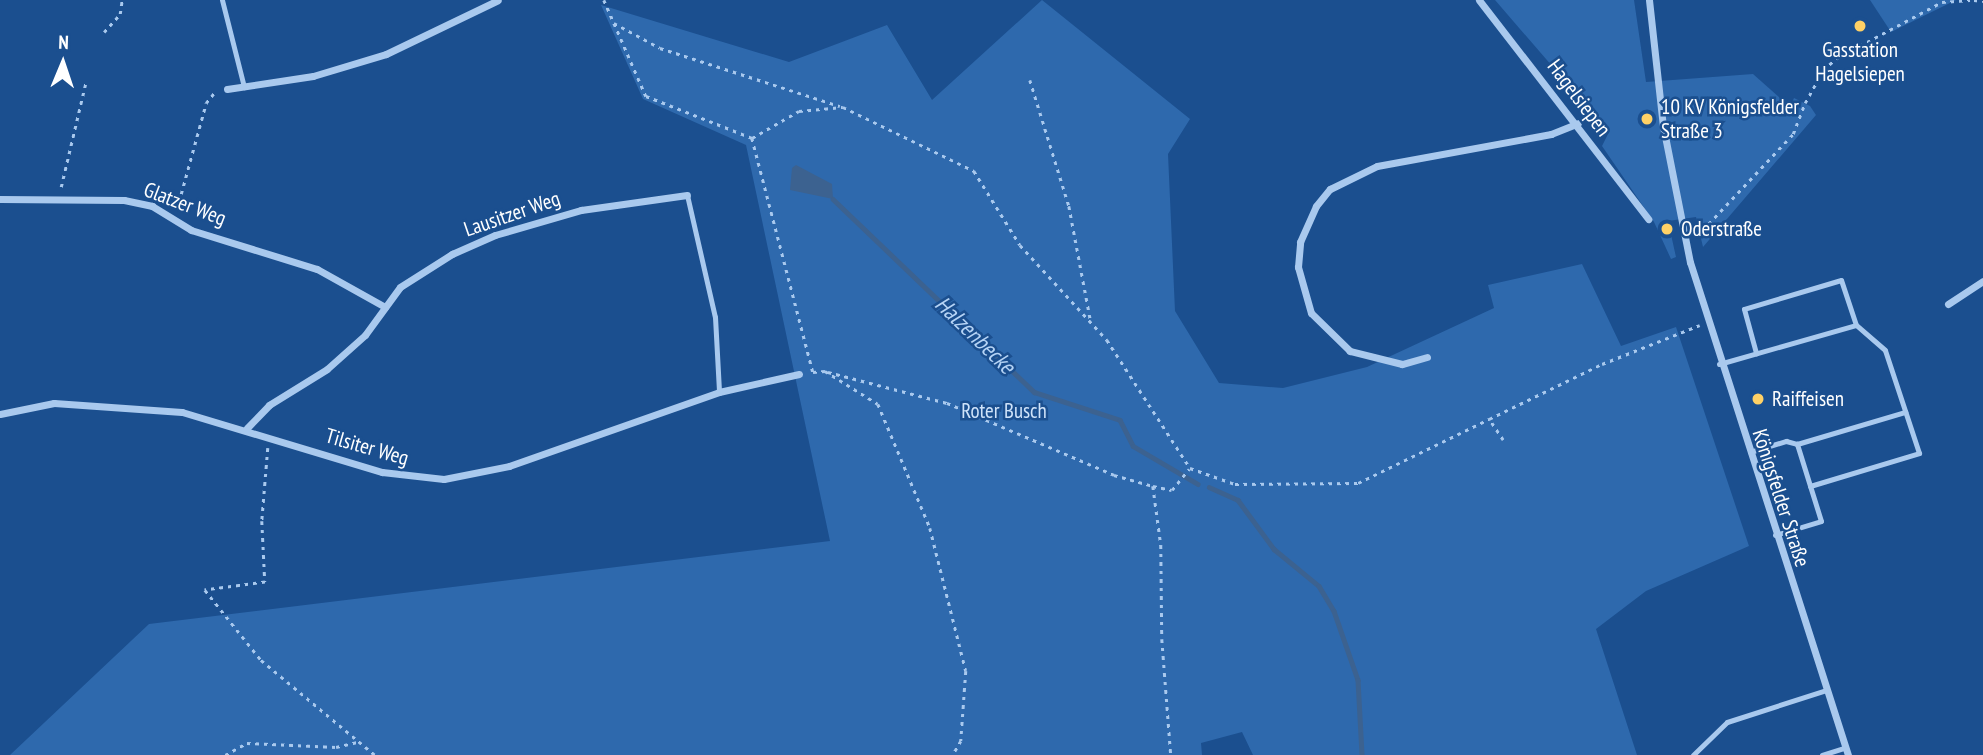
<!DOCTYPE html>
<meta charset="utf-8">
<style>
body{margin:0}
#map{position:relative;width:1983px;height:755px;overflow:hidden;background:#1b4f8f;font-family:"PT Sans Narrow",sans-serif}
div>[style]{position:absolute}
.green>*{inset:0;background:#2e69ad}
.water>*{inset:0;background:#3c6290}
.stream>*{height:4.5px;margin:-2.25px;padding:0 2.25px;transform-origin:2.25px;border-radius:2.25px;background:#3c6290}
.path>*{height:2.5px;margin-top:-1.25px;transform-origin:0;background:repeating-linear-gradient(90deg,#a9c9ee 0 3.5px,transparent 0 8.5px)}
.service>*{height:5px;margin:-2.5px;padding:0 2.5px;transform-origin:2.5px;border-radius:2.5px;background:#a9c9ee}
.minor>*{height:7px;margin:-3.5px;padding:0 3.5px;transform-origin:3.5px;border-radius:3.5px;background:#a9c9ee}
.dots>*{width:19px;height:19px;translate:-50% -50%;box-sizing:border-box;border:4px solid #1b4f8f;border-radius:50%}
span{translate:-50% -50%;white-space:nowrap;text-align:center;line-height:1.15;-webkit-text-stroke:5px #1b4f8f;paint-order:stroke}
.poi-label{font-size:21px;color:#fff}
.left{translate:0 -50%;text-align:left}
.street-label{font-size:21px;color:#fff}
.park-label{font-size:21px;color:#cfe3fa}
.water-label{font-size:23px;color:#b5d3f5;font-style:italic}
.north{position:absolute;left:28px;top:28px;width:70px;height:70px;-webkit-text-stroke:5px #1b4f8f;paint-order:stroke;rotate:2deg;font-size:19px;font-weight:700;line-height:28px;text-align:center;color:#fff}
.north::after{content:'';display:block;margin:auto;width:24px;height:32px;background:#fff;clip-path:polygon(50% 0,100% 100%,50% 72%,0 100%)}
</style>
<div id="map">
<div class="green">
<i style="clip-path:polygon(1042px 0,1190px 119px,1168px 154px,1175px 311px,1219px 383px,1283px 388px,1367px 367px,1494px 308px,1488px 285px,1582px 264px,1621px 346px,1676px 327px,1749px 546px,1646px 591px,1596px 629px,1637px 755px,1253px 755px,1242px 732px,1201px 743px,1202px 755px,10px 755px,149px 624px,830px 541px,746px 145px,643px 99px,601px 5px,789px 62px,887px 25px,932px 100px)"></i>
<i style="clip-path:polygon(1495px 0,1634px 0,1646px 82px,1753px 74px,1790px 107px,1794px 98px,1810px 106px,1816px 115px,1703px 247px,1696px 217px,1668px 221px,1676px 257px,1671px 259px,1654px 222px,1602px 146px,1609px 132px)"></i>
<i style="clip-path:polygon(1870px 0,1956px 0,1891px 32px)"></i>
</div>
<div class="water">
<i style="clip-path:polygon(796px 165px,832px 184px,833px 199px,790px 190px,792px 168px)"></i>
</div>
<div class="stream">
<i style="left:833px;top:199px;width:279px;rotate:43.8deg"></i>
<i style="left:1034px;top:392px;width:90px;rotate:18deg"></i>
<i style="left:1120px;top:420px;width:29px;rotate:63deg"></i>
<i style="left:1133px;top:446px;width:75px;rotate:30.3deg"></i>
<i style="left:1209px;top:487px;width:32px;rotate:24deg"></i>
<i style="left:1238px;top:500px;width:61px;rotate:53.7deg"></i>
<i style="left:1274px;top:549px;width:58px;rotate:39.4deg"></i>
<i style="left:1319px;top:586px;width:29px;rotate:59deg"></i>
<i style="left:1334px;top:611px;width:73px;rotate:70.8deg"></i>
<i style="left:1358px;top:680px;width:75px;rotate:86.9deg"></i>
</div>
<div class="path">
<i style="left:604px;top:0;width:105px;rotate:66.4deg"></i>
<i style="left:646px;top:96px;width:114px;rotate:21.6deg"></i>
<i style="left:752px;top:138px;width:242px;rotate:75.4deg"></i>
<i style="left:1974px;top:0;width:9px;rotate:6deg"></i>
<i style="left:614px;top:23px;width:52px;rotate:28.5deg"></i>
<i style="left:660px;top:48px;width:189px;rotate:17.9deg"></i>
<i style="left:104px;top:32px;width:24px;rotate:-48deg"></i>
<i style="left:120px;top:14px;width:14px;rotate:-82deg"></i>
<i style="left:1030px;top:80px;width:132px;rotate:72.8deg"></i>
<i style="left:1069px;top:206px;width:118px;rotate:79.3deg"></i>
<i style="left:752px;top:138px;width:54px;rotate:-29.9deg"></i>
<i style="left:799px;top:111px;width:44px;rotate:-5.2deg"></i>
<i style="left:843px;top:107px;width:146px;rotate:26deg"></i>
<i style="left:974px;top:171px;width:87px;rotate:58.1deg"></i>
<i style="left:1020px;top:245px;width:129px;rotate:47.5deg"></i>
<i style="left:1107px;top:340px;width:153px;rotate:57deg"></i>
<i style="left:1190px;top:468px;width:48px;rotate:19.6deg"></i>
<i style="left:1235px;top:484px;width:123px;rotate:-0.5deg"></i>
<i style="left:1358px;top:483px;width:146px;rotate:-26deg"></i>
<i style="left:61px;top:187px;width:109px;rotate:-76.7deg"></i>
<i style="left:172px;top:205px;width:14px;rotate:-51deg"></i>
<i style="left:181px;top:194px;width:94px;rotate:-74.6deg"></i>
<i style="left:206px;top:103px;width:14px;rotate:-51deg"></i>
<i style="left:1697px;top:236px;width:140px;rotate:-46.7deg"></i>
<i style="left:1793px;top:134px;width:33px;rotate:-69deg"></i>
<i style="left:1805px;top:103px;width:38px;rotate:-61deg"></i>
<i style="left:1823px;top:70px;width:18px;rotate:-41deg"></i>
<i style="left:1837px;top:58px;width:119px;rotate:-28.1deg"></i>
<i style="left:1942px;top:2px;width:28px;rotate:-4deg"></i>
<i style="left:813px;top:372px;width:12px;rotate:-5deg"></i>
<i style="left:825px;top:371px;width:62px;rotate:31.9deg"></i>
<i style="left:878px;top:404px;width:134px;rotate:67.2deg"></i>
<i style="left:930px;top:528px;width:147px;rotate:75.9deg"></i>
<i style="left:966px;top:671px;width:70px;rotate:94.1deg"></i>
<i style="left:961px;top:741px;width:16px;rotate:120deg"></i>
<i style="left:828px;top:372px;width:123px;rotate:14.6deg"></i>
<i style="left:947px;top:403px;width:182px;rotate:23.3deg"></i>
<i style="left:1114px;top:475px;width:41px;rotate:15.8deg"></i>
<i style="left:1153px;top:486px;width:19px;rotate:12deg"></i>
<i style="left:1172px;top:490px;width:27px;rotate:-51deg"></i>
<i style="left:1503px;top:440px;width:25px;rotate:-124deg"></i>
<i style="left:1489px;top:419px;width:126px;rotate:-26deg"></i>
<i style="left:1602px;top:364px;width:105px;rotate:-21.7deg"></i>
<i style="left:268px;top:448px;width:73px;rotate:94.7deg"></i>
<i style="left:262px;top:521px;width:61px;rotate:87.2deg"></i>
<i style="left:265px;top:582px;width:61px;rotate:172.4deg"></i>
<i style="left:205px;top:590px;width:90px;rotate:51.3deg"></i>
<i style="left:261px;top:660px;width:148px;rotate:39.8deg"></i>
<i style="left:1153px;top:486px;width:60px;rotate:82.3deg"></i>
<i style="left:1161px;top:545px;width:94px;rotate:89.4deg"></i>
<i style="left:1162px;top:639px;width:116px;rotate:85.6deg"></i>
<i style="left:225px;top:755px;width:25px;rotate:-29deg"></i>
<i style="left:247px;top:743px;width:89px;rotate:2.6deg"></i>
<i style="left:336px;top:747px;width:23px;rotate:-13deg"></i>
</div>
<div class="service">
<i style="left:222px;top:0;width:90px;rotate:75.8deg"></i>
<i style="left:687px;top:195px;width:125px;rotate:77.1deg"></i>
<i style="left:715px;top:317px;width:75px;rotate:86.9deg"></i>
<i style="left:1719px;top:364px;width:142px;rotate:-15.9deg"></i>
<i style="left:1856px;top:325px;width:47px;rotate:-108.4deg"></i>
<i style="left:1841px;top:280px;width:101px;rotate:163.4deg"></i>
<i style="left:1744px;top:309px;width:46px;rotate:74.7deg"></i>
<i style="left:1750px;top:452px;width:38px;rotate:-17deg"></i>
<i style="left:1786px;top:441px;width:11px;rotate:15deg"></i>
<i style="left:1810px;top:486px;width:114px;rotate:-16.8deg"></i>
<i style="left:1919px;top:453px;width:108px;rotate:-108.3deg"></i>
<i style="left:1885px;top:350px;width:38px;rotate:-139deg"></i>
<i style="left:1775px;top:535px;width:48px;rotate:-16.9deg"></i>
<i style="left:1821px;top:521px;width:81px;rotate:-107.3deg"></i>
<i style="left:1797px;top:444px;width:113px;rotate:-16.5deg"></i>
<i style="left:1693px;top:755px;width:47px;rotate:-44.1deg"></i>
<i style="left:1727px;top:722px;width:104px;rotate:-17.9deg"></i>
<i style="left:1822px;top:755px;width:25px;rotate:-18deg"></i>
</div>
<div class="minor">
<i style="left:1479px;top:0;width:277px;rotate:52.3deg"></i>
<i style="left:1649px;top:0;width:127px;rotate:83.7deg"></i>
<i style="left:1663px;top:126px;width:139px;rotate:78.8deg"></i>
<i style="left:1690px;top:262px;width:518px;rotate:72.23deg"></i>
<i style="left:227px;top:89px;width:87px;rotate:-8.6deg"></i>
<i style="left:313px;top:76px;width:76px;rotate:-16.8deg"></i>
<i style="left:386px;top:54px;width:124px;rotate:-25.7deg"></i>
<i style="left:0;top:199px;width:124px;rotate:0.5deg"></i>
<i style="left:124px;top:200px;width:29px;rotate:12deg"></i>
<i style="left:152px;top:206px;width:46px;rotate:31.6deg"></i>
<i style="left:191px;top:230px;width:132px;rotate:17.2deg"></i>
<i style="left:317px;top:269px;width:78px;rotate:29.2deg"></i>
<i style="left:1948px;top:304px;width:42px;rotate:-33.3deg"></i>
<i style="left:1427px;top:357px;width:26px;rotate:164deg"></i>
<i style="left:1402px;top:364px;width:54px;rotate:-166deg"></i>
<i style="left:1350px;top:351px;width:54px;rotate:-135.7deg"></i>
<i style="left:1311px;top:313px;width:48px;rotate:-105.8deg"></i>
<i style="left:1298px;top:267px;width:25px;rotate:-85deg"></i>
<i style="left:1300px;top:242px;width:39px;rotate:-66deg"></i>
<i style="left:1316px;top:206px;width:22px;rotate:-51deg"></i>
<i style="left:1330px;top:189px;width:52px;rotate:-26.1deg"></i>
<i style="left:1377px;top:166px;width:177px;rotate:-10.4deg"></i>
<i style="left:1551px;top:134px;width:29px;rotate:-22deg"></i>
<i style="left:0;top:414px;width:55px;rotate:-11.5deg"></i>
<i style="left:54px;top:403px;width:128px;rotate:4deg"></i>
<i style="left:182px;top:412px;width:209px;rotate:16.7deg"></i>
<i style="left:382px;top:472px;width:62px;rotate:6.4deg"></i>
<i style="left:444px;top:479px;width:66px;rotate:-11.3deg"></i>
<i style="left:509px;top:466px;width:223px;rotate:-19.4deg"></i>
<i style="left:719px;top:392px;width:82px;rotate:-12.7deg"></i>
<i style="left:247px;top:428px;width:32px;rotate:-46deg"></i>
<i style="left:269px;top:405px;width:68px;rotate:-31.8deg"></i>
<i style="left:327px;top:369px;width:51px;rotate:-41.8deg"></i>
<i style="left:365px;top:335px;width:59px;rotate:-53.9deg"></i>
<i style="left:400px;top:287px;width:62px;rotate:-32.4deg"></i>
<i style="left:452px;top:254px;width:47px;rotate:-23.8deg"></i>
<i style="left:495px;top:235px;width:90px;rotate:-16.2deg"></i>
<i style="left:581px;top:210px;width:107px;rotate:-8.1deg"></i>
</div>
<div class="dots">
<i style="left:1860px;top:26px;background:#ffd166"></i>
<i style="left:1647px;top:119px;background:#ffd166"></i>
<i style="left:1667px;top:229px;background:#ffd166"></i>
<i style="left:1758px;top:399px;background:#ffd166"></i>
</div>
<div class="poi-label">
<span style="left:1860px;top:62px">Gasstation<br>Hagelsiepen</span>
<span class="left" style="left:1661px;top:119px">10 KV Königsfelder<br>Straße 3</span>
<span class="left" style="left:1681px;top:229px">Oderstraße</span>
<span class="left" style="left:1772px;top:399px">Raiffeisen</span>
</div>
<div class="street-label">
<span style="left:1579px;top:98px;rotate:53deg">Hagelsiepen</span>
<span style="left:185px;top:204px;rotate:21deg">Glatzer Weg</span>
<span style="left:512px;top:214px;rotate:-19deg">Lausitzer Weg</span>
<span style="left:367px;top:447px;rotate:16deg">Tilsiter Weg</span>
<span style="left:1781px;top:498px;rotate:72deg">Königsfelder Straße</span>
</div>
<div class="park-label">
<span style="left:1004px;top:411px">Roter Busch</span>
</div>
<div class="water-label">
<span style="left:975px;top:335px;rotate:44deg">Halzenbecke</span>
</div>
<div class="north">N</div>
</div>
